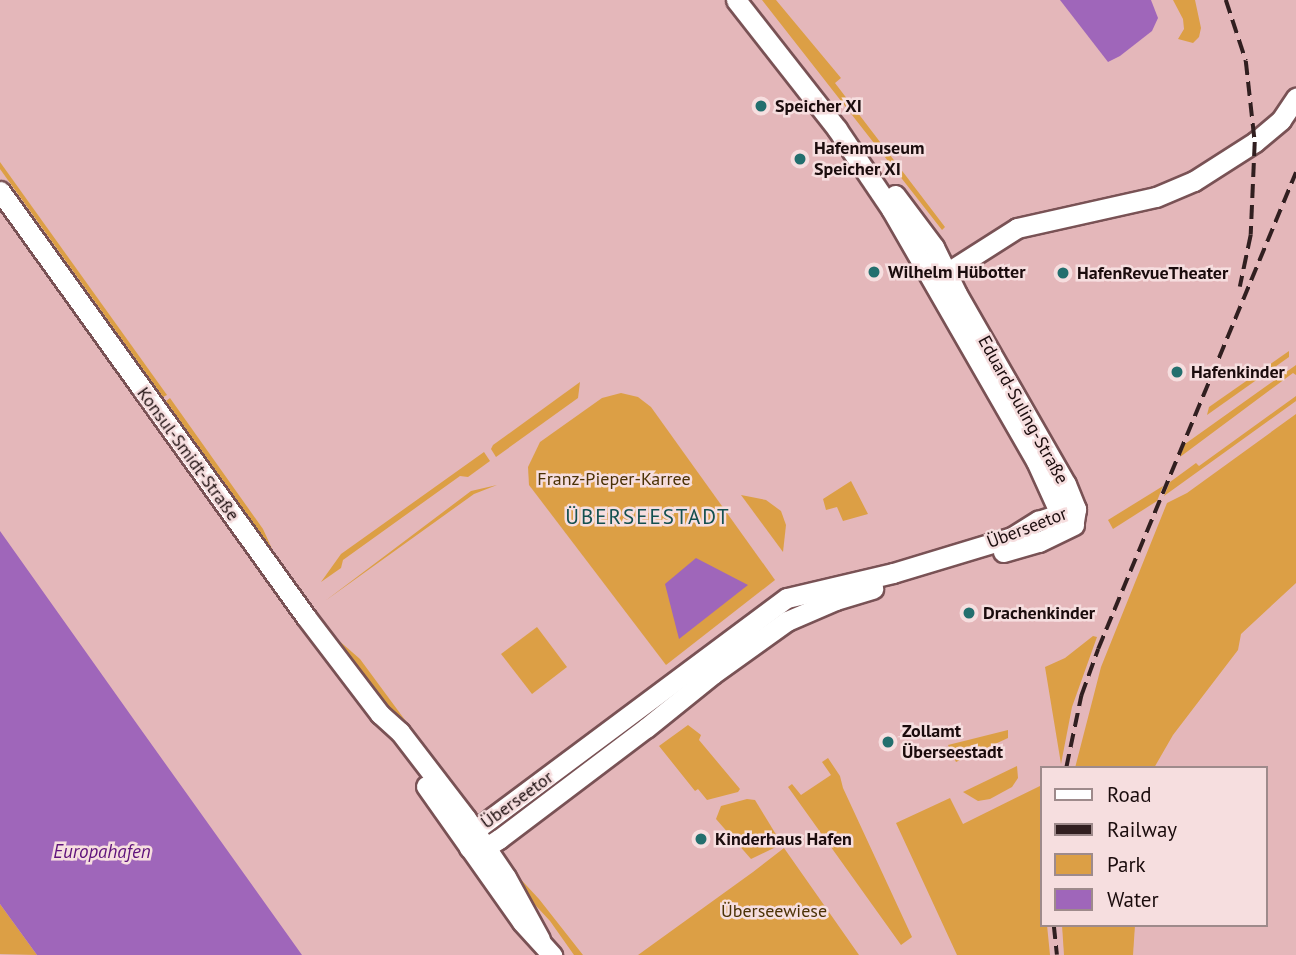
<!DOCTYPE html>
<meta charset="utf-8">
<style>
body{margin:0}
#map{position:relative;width:1296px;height:955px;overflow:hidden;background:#e4b7ba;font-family:"PT Sans",sans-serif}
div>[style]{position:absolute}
.green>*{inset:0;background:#dc9f45}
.water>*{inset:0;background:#9f66ba}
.roads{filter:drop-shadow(2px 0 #795255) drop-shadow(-2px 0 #795255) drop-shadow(0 2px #795255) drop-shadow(0 -2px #795255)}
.tertiary>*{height:19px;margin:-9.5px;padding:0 9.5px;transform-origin:9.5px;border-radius:9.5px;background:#fff}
.rail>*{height:3.5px;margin-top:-1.75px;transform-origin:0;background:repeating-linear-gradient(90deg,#311f20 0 14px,transparent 0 21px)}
.dots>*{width:19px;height:19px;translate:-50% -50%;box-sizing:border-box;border:4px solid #f6dedf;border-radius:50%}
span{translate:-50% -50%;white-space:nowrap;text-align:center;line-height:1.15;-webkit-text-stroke:5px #f6dedf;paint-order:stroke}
.poi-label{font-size:18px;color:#1b0c0d;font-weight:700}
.left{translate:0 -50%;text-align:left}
.street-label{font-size:18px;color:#1b0c0d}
.park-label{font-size:18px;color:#4b3105}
.water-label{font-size:19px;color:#5f127b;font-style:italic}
.quarter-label{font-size:21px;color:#135050;letter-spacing:2px}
.legend{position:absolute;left:1040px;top:766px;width:228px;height:161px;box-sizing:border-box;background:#f6dedf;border:2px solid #9e8a8b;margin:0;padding:9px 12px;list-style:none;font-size:21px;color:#1b0c0d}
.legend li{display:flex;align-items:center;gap:14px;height:35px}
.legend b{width:35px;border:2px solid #9e8a8b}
</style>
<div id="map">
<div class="green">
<i style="clip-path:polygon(762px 0,776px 0,841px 78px,835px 83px,945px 227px,942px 230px)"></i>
<i style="clip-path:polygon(1173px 0,1195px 0,1201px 28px,1199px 37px,1193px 43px,1178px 39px,1184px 29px,1183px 19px)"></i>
<i style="clip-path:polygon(0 162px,167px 395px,163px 397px,0 169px)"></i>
<i style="clip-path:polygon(1289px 351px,1289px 357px,1207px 415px,1209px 407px)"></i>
<i style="clip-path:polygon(1296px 365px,1296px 375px,1293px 373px,1180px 457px,1185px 444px)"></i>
<i style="clip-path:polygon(580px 382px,578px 398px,496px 457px,491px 449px,493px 445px)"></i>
<i style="clip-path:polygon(621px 393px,638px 397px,651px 407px,775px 580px,666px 665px,529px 485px,528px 467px,540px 442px,602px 398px)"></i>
<i style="clip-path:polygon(1296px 396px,1296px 401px,1164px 496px,1170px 482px,1196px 463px,1199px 466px)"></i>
<i style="clip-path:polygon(170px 398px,263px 529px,279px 564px,249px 527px,249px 517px,166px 401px)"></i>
<i style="clip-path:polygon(1296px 414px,1296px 583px,1241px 634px,1238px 650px,1173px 735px,1154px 768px,1075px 768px,1101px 667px,1167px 503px,1187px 493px)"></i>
<i style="clip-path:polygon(484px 452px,490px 461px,468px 477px,460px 476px,343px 560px,341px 568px,321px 582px,341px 554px)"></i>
<i style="clip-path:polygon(851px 481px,868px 514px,843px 521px,837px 507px,826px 510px,823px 499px)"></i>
<i style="clip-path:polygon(497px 485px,474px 494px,325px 601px,471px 491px)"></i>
<i style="clip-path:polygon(1163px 486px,1157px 501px,1113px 529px,1108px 520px)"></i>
<i style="clip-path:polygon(741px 495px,766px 500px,781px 511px,786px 525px,783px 552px)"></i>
<i style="clip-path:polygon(537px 627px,567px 667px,532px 694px,501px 654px)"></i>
<i style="clip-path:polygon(329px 632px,360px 659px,464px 800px,462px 801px,376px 698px,377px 691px,351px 658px,343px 656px)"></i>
<i style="clip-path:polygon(1093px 636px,1097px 637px,1072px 707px,1061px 764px,1045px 667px,1065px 658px)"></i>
<i style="clip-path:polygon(688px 725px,701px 735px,699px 740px,740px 789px,738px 792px,707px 800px,698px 789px,695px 791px,659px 746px)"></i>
<i style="clip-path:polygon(1008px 730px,1008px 738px,956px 762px,948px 745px)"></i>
<i style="clip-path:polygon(828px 758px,840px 776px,843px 788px,912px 937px,901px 945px,788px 787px,792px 784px,801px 795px,831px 775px,822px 762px)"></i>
<i style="clip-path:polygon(1017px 766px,1018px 778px,1012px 787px,990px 799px,978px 801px,963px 792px)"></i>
<i style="clip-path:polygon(1042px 785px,1042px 925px,1047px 925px,1050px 955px,957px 955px,896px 823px,950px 798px,963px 824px)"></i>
<i style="clip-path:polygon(747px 799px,755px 800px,780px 841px,776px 847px,751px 859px,716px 819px,721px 806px)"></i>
<i style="clip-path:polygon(784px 848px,859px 955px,638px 955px,753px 872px)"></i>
<i style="clip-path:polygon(513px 871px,539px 899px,583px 955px,574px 955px,550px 921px,525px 894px)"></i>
<i style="clip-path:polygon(0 904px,37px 955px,0 954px)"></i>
<i style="clip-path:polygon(1062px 925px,1135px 925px,1133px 955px,1064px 955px)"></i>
</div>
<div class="water">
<i style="clip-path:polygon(1060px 0,1151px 0,1158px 18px,1152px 31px,1120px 56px,1108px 62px)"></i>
<i style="clip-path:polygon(0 531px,137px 724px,302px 955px,37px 955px,0 904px)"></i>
<i style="clip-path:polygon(696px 558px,748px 585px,679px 639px,665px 584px)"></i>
</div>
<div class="roads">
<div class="tertiary">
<i style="left:736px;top:0;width:164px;rotate:51.9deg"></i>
<i style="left:837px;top:129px;width:97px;rotate:56deg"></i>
<i style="left:891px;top:209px;width:291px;rotate:60.1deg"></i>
<i style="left:1036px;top:461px;width:58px;rotate:65.6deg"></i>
<i style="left:1060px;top:514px;width:13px;rotate:39deg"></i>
<i style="left:0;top:191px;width:525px;rotate:54.31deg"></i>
<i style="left:306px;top:617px;width:122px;rotate:52.7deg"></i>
<i style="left:380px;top:714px;width:27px;rotate:42deg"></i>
<i style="left:400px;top:732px;width:108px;rotate:52.5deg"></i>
<i style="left:466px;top:818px;width:71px;rotate:55.9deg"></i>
<i style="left:506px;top:877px;width:71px;rotate:61.3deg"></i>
<i style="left:895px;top:195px;width:65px;rotate:53.1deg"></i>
<i style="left:934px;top:247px;width:52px;rotate:63.9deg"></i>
<i style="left:957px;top:294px;width:219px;rotate:60.2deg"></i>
<i style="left:1066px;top:484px;width:27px;rotate:68deg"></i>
<i style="left:1076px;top:509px;width:13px;rotate:99deg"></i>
<i style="left:937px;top:279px;width:95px;rotate:-32.5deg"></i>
<i style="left:1017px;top:228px;width:142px;rotate:-12.6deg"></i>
<i style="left:1156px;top:197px;width:41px;rotate:-22.8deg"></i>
<i style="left:1194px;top:181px;width:72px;rotate:-32.6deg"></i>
<i style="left:1255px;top:142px;width:34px;rotate:-40deg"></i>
<i style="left:1281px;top:120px;width:27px;rotate:-56deg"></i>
<i style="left:1003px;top:552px;width:37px;rotate:-16deg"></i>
<i style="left:1039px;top:542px;width:39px;rotate:-26deg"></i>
<i style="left:426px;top:786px;width:166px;rotate:54.8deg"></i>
<i style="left:522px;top:922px;width:45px;rotate:47.7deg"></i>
<i style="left:469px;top:848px;width:18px;rotate:-74deg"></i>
<i style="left:474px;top:831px;width:390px;rotate:-36.7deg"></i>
<i style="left:787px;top:598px;width:109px;rotate:-13.3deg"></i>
<i style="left:893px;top:573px;width:124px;rotate:-16.8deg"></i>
<i style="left:1012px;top:537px;width:31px;rotate:-32deg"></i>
<i style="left:1038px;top:521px;width:40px;rotate:-18deg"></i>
<i style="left:474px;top:848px;width:11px"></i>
<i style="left:485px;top:848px;width:17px;rotate:-33deg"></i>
<i style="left:499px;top:839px;width:184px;rotate:-37.1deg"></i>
<i style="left:646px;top:728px;width:86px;rotate:-38.9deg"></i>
<i style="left:713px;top:674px;width:91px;rotate:-35.6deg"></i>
<i style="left:787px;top:621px;width:53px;rotate:-23.2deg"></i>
<i style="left:836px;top:600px;width:39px;rotate:-17deg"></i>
</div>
</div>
<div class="rail">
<i style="left:1226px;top:0;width:64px;rotate:71.8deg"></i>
<i style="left:1246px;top:61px;width:81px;rotate:83.7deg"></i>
<i style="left:1255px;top:142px;width:93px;rotate:92.5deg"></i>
<i style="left:1251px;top:235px;width:53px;rotate:101.9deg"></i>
<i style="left:1066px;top:768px;width:74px;rotate:-78.2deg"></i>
<i style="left:1081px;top:696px;width:50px;rotate:-70.1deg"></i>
<i style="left:1098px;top:649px;width:516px;rotate:-67.46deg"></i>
<i style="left:1054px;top:925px;width:30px;rotate:84deg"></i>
</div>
<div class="dots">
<i style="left:761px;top:106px;background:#236f6e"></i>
<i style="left:800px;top:159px;background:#236f6e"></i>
<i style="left:874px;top:272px;background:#236f6e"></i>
<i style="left:1063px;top:273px;background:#236f6e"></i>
<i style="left:1177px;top:372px;background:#236f6e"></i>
<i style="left:969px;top:613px;background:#236f6e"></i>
<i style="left:888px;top:742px;background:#236f6e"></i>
<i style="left:701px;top:839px;background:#236f6e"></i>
</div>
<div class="poi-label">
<span class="left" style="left:775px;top:106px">Speicher XI</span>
<span class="left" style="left:814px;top:159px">Hafenmuseum<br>Speicher XI</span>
<span class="left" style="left:888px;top:272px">Wilhelm Hübotter</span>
<span class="left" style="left:1077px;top:273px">HafenRevueTheater</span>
<span class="left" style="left:1191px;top:372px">Hafenkinder</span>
<span class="left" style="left:983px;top:613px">Drachenkinder</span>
<span class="left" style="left:902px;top:742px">Zollamt<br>Überseestadt</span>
<span class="left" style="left:715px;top:839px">Kinderhaus Hafen</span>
</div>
<div class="street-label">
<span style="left:1023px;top:410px;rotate:61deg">Eduard-Suling-Straße</span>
<span style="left:188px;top:454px;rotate:54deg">Konsul-Smidt-Straße</span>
<span style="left:1027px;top:528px;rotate:-21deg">Überseetor</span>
<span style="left:517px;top:800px;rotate:-36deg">Überseetor</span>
</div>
<div class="park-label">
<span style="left:614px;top:479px">Franz-Pieper-Karree</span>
<span style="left:774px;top:911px">Überseewiese</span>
</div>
<div class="water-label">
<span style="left:102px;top:852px">Europahafen</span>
</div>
<div class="quarter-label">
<span style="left:648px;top:517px">ÜBERSEESTADT</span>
</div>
<ul class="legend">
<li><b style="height:9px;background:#fff"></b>Road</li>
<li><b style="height:9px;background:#311f20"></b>Railway</li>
<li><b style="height:19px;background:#dc9f45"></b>Park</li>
<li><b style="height:19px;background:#9f66ba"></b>Water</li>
</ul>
</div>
